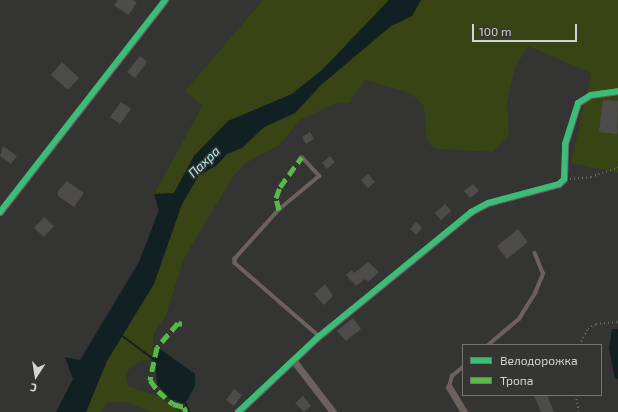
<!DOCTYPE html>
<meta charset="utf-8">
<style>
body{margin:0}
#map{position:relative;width:618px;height:412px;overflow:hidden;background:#343433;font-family:"Exo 2",sans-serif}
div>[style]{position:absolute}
.green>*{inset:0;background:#394414}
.water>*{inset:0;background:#112023}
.stream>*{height:2px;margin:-1px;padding:0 1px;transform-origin:1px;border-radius:1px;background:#112023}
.building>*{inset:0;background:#4d4c4b}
.path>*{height:1.5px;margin-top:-0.75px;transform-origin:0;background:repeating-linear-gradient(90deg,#706868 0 1px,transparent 0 4px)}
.lane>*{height:3.5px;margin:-1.75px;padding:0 1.75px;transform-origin:1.75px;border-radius:1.75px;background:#6d6160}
.street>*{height:7px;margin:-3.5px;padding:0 3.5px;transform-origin:3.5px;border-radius:3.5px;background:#6d6160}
.quiet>*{height:5px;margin-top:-2.5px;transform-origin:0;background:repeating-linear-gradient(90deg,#58b947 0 10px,transparent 0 15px)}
.cycleway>*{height:6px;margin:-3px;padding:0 3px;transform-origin:3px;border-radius:3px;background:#3abd76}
span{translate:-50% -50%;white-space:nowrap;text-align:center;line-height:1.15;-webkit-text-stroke:3px #353532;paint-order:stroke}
.water-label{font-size:13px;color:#b1eaf5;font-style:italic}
.legend{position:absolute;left:462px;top:344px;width:140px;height:52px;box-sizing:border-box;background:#353532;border:1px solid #757572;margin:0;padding:5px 7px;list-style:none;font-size:12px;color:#d4d4d2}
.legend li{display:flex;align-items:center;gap:8px;height:20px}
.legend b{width:20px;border:1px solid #757572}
.north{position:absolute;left:16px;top:356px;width:40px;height:40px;-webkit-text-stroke:3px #353532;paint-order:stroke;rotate:192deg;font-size:11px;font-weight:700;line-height:16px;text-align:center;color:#d4d4d2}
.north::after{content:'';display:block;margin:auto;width:14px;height:18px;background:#d4d4d2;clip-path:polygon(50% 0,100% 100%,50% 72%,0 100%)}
.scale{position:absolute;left:472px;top:24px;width:105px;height:18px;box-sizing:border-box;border:2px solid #d4d4d2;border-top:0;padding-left:5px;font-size:12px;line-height:14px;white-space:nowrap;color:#d4d4d2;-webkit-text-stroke:3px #353532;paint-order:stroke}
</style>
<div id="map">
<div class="green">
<i style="clip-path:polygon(263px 0,389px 0,322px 70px,292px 94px,228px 121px,194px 156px,174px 193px,154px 194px,203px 105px,185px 91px)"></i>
<i style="clip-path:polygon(421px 0,618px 0,618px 173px,571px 163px,591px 73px,528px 46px,515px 67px,507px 102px,509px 135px,492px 152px,440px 149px,431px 146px,426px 136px,424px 106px,410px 93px,365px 80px,349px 103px,339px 102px,301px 119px,279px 145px,244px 164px,232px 178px,184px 258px,165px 318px,153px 334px,153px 356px,149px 361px,143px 360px,129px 369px,126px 377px,128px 386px,158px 396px,179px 412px,151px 412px,128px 402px,108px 402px,100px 412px,86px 412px,107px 361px,169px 239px,182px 204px,199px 175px,216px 166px,227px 154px,242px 148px,264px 127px,295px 113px,321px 85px,391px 26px,412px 16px)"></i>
</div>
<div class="water">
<i style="clip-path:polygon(389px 0,421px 0,412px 16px,391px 26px,321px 85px,295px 113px,264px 127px,242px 148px,227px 154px,216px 166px,199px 175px,182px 204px,154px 284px,107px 361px,86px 412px,56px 412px,73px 379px,65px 357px,80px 360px,139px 262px,159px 210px,154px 194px,174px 193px,194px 156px,228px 121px,292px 94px,322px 70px)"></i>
<i style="clip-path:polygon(612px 329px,618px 329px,618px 379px,615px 379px,609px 349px)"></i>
<i style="clip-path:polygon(160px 349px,195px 374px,195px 386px,185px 404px,170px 399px,157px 384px,155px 357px)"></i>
</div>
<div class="stream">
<i style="left:121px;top:335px;width:44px;rotate:36.6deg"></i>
<i style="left:185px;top:402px;width:11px;rotate:68deg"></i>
</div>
<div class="building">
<i style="clip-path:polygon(118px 0,133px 0,137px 3px,128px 15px,114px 5px)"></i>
<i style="clip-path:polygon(140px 56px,147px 62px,135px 78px,127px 72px)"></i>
<i style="clip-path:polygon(62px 62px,79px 78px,68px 90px,51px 75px)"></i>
<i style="clip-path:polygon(603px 100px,618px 101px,617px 134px,599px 132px)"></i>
<i style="clip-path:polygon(121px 102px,131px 109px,120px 124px,110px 117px)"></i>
<i style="clip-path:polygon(310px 132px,314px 139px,306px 144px,302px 137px)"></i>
<i style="clip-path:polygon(3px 146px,17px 156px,11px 164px,0 156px)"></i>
<i style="clip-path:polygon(330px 156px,335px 162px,327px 169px,322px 163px)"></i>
<i style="clip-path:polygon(368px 174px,375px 182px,368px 188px,361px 180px)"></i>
<i style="clip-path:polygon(67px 181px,84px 193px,74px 207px,58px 196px,58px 191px)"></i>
<i style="clip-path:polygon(473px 184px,479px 191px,470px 198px,464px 191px)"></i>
<i style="clip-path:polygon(445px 204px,451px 211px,441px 220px,435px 213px)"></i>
<i style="clip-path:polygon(44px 217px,54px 226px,44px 237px,34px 228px)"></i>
<i style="clip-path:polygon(416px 222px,422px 228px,416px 235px,410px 229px)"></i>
<i style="clip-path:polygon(518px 229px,528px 242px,507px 259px,497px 246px)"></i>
<i style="clip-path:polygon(368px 262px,379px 272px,368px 282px,365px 279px,356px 286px,346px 275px,352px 270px,354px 273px)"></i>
<i style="clip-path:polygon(325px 284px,333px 296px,324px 305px,314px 294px)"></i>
<i style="clip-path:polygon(353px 318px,361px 329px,346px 341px,337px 331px)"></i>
<i style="clip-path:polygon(234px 389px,242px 395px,234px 406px,226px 400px)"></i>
<i style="clip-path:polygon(534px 395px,547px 395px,554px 412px,541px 412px)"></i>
<i style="clip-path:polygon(303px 396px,311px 406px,304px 412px,295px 403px)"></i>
</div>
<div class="path">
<i style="left:570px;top:179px;width:21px;rotate:-5deg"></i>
<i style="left:591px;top:177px;width:29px;rotate:-20deg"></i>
<i style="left:579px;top:345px;width:18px;rotate:-61deg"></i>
<i style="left:588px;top:329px;width:9px;rotate:-32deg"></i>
<i style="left:596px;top:324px;width:22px;rotate:-5deg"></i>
<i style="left:576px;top:395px;width:17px;rotate:80deg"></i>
</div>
<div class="lane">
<i style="left:302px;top:157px;width:26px;rotate:47deg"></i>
<i style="left:320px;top:176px;width:53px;rotate:140.3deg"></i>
<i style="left:279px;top:210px;width:66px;rotate:131.9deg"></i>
<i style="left:235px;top:259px;width:4px;rotate:90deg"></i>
<i style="left:235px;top:263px;width:111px;rotate:41deg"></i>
<i style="left:488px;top:345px;width:40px;rotate:-40deg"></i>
<i style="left:519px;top:319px;width:31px;rotate:-58deg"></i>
<i style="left:535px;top:293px;width:21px;rotate:-67deg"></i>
<i style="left:543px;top:274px;width:22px;rotate:-112deg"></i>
<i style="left:449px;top:387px;width:11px;rotate:-75deg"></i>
<i style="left:452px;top:376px;width:14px;rotate:-39deg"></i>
</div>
<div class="street">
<i style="left:0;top:212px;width:269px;rotate:-52.1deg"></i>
<i style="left:293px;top:360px;width:66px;rotate:52.4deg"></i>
<i style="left:449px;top:387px;width:29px;rotate:59deg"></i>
<i style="left:238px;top:412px;width:110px;rotate:-43.2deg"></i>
<i style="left:318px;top:337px;width:198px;rotate:-39.2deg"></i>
<i style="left:471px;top:212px;width:19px;rotate:-28deg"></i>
<i style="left:488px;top:203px;width:73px;rotate:-15deg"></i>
<i style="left:559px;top:184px;width:7px;rotate:-45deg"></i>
<i style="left:564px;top:179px;width:35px;rotate:-88deg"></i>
<i style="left:565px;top:144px;width:43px;rotate:-72.4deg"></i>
<i style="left:578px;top:103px;width:15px;rotate:-32deg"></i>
<i style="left:591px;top:95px;width:27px;rotate:-8deg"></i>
</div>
<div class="quiet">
<i style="left:279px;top:210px;width:12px;rotate:-104deg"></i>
<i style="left:276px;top:198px;width:12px;rotate:-70deg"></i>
<i style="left:280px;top:187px;width:37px;rotate:-54deg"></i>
<i style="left:182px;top:324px;width:4px;rotate:-166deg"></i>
<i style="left:178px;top:323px;width:32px;rotate:131deg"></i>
<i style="left:157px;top:347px;width:34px;rotate:102deg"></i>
<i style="left:150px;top:380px;width:14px;rotate:54deg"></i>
<i style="left:158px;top:391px;width:20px;rotate:41deg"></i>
<i style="left:173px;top:404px;width:11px;rotate:15deg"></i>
<i style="left:184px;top:407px;width:5px;rotate:68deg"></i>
</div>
<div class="cycleway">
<i style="left:0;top:212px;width:269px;rotate:-52.1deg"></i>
<i style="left:238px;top:412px;width:110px;rotate:-43.2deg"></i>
<i style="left:318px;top:337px;width:198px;rotate:-39.2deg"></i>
<i style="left:471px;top:212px;width:19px;rotate:-28deg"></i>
<i style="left:488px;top:203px;width:73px;rotate:-15deg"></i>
<i style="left:559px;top:184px;width:7px;rotate:-45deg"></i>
<i style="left:564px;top:179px;width:35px;rotate:-88deg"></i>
<i style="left:565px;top:144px;width:43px;rotate:-72.4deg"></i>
<i style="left:578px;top:103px;width:15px;rotate:-32deg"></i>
<i style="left:591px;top:95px;width:27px;rotate:-8deg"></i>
</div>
<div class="water-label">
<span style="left:204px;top:162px;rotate:-44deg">Пахра</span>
</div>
<ul class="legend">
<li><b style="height:5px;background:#3abd76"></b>Велодорожка</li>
<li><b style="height:5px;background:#58b947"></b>Тропа</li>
</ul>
<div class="north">С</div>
<div class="scale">100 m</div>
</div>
